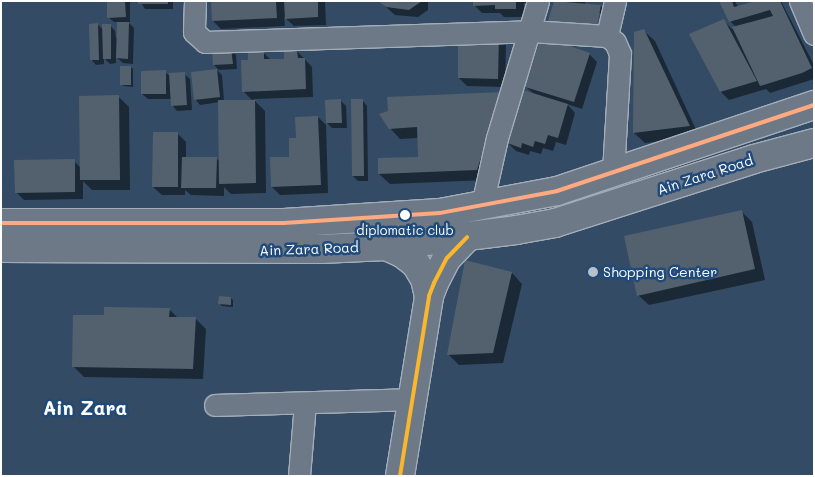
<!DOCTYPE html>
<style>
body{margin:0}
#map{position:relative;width:815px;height:477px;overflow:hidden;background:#344b65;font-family:Mali,sans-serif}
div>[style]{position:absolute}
.shadow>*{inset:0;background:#0007}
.building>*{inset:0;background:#53616f}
.roads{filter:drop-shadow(1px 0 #a4aeba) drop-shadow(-1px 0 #a4aeba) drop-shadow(0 1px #a4aeba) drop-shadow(0 -1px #a4aeba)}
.minor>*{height:21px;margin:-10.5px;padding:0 10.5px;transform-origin:10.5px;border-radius:10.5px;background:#6d7986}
.major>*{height:28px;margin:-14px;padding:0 14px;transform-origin:14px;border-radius:14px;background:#6d7986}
.bus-1>*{height:4px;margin:-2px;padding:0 2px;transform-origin:2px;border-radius:2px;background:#ffa980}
.bus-2>*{height:4px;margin:-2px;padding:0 2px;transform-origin:2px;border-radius:2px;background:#fab62d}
.dots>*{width:14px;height:14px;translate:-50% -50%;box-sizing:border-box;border:2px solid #1f4a7a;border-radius:50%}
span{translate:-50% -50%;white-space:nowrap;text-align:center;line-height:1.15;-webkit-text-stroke:5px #1f4a7a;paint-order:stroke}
.bus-label{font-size:13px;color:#fff}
.street-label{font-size:14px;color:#fff}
.poi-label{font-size:14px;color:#fff}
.left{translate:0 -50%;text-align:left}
.district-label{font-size:19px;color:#fff;font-weight:700}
.frame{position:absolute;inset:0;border:2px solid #fff;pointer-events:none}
</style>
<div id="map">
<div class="shadow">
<i style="clip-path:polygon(108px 1px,130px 1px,130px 22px,128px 22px,134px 28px,133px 64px,123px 63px,116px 57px,116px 63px,110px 64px,104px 58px,104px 64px,96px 65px,91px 59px,98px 25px,104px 30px,110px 25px,115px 31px,116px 38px,118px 38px,118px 22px,114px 22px,108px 17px)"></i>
<i style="clip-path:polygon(140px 1px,173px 1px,173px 9px,145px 9px)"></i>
<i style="clip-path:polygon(212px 1px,325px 1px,326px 25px,294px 26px,284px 17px,285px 26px,221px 29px,213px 21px)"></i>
<i style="clip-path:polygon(379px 1px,428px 1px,428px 10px,418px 17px,395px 15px)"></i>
<i style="clip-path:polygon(474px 1px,536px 1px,536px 3px,524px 3px,524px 17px,504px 17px,500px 13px,482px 13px,474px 5px)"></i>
<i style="clip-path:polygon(evenodd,555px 1px,585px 1px,585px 4px,601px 6px,611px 16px,607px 36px,560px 31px,550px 21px,555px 1px,598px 13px,601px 13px,597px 32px,595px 32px,598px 13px)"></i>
<i style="clip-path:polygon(720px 1px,735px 1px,738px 7px,761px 1px,781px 1px,814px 65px,814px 79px,770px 93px,766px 89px,729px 100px,721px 92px,724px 21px,732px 29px,736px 27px,730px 21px)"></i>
<i style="clip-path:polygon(644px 31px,655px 41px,699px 136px,645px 143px,634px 133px,636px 33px)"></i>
<i style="clip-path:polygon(498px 36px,506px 45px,505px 87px,467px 86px,459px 78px)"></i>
<i style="clip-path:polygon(231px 50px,236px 55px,237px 69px,217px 70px,222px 75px,224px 101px,253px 101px,243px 91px,249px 61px,263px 52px,271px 60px,285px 60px,297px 51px,312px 67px,313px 97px,253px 99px,265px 111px,266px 193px,231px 194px,224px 187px,224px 196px,191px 195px,185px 190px,185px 195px,162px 195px,153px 187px,178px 134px,186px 142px,186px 158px,216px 158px,220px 162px,220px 102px,200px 105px,195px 99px,192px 73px,219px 70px,214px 65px)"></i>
<i style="clip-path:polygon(589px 54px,597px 62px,582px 109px,567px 104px,575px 113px,566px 145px,556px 142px,553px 151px,543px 148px,541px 154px,530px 151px,529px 155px,516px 151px,508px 143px,535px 95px,526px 87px)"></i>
<i style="clip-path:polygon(131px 67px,133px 69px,133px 87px,124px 86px,121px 84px)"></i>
<i style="clip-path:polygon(165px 72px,171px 77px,184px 74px,190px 79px,192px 110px,177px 111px,172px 105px,172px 99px,148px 99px,142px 94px)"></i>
<i style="clip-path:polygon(502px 93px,487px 180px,390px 184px,379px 174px,419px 158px,418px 138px,400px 139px,390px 128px)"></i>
<i style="clip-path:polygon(119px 97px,129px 107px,130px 190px,92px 190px,83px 181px,83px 199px,24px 200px,16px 192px,74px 161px,81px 168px)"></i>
<i style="clip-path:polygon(362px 100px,367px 106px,368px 181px,358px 181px,353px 176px)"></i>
<i style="clip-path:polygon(341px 101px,346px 106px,347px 128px,332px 128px,327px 123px)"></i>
<i style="clip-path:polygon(318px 117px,326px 125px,328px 193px,280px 195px,272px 187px,291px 158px,297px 139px)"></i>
<i style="clip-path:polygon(742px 212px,752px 222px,765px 280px,649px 305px,638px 295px)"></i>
<i style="clip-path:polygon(512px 273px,522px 284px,503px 363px,459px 365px,448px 354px)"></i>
<i style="clip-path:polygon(231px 298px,233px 300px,233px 307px,222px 306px,220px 304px)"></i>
<i style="clip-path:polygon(169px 309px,178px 318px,195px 318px,206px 329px,203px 379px,84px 377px,74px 367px,106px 316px)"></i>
</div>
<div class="building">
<i style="clip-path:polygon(107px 1px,125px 1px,126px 17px,107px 18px)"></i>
<i style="clip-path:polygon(138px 1px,168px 1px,168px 4px,138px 4px)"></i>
<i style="clip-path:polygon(211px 1px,276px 1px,277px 18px,212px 21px)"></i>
<i style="clip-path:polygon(284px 1px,318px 1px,318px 17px,285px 19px)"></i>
<i style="clip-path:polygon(378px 1px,422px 1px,409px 10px,386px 7px)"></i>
<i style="clip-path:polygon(473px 1px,516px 1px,516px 9px,495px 9px,495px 5px,473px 6px)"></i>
<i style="clip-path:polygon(554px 1px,601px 5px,597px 26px,548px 21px)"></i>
<i style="clip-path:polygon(719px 1px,732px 1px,734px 7px,756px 1px,780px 1px,812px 68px,802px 73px,760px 86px,732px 27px,773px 16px,770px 10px,729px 22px)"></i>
<i style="clip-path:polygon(724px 19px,757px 81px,720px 92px,689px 34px)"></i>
<i style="clip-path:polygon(117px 22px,129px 22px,128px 59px,116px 58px)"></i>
<i style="clip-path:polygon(98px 23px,99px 60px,90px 60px,89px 24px)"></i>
<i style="clip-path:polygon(102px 24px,111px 24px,111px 59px,103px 59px)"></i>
<i style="clip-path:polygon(644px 29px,690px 126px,633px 133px,634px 32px)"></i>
<i style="clip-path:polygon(458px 35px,499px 35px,498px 79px,458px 78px)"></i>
<i style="clip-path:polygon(541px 36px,590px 53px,574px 102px,525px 87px)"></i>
<i style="clip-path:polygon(231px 48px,233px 64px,213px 65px,212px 50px)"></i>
<i style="clip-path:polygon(297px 50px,298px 58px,305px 58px,306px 89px,242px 92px,241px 60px,248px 60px,248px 52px,264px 51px,264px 59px,284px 59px,284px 51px)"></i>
<i style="clip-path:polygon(120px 66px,131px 66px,131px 85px,120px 85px)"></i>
<i style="clip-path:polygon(217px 69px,220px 97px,194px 100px,191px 72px)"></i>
<i style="clip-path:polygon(166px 70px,166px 94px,141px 94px,141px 71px)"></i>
<i style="clip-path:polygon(185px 72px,187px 105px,171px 106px,169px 73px)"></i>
<i style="clip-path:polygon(523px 90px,568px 104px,558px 138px,548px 135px,545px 144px,535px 141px,533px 147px,522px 143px,521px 148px,507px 143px)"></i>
<i style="clip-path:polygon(502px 92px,477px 170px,378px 174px,378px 158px,418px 157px,417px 127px,389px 129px,379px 114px,388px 111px,387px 97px)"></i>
<i style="clip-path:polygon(119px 95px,120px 180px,80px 180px,79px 96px)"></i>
<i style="clip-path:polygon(341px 99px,342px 123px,326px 123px,325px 100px)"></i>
<i style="clip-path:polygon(351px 99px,363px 99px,364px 176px,352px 176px)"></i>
<i style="clip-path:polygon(218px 100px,255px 100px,256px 183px,219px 184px)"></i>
<i style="clip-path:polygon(318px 116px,321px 185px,271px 187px,270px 157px,289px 157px,289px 138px,296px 138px,295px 117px)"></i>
<i style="clip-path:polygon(153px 132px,178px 132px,178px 187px,152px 187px)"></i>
<i style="clip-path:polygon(182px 157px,217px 157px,216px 188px,181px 188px)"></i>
<i style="clip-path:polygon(75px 159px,75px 192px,15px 193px,14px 160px)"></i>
<i style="clip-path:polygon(742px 210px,755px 269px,637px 296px,624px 236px)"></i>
<i style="clip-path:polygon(465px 260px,512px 272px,493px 353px,447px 355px)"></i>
<i style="clip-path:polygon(219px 296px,231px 297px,231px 305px,218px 304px)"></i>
<i style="clip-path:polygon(104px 307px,170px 308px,169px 317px,196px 317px,193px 369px,72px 367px,73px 315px,104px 315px)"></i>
</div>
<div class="roads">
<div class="minor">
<i style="left:195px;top:1px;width:31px;rotate:92deg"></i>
<i style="left:194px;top:32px;width:15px;rotate:42deg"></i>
<i style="left:205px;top:42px;width:325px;rotate:-1.9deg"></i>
<i style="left:530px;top:31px;width:77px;rotate:3.7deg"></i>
<i style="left:607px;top:36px;width:10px;rotate:37deg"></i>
<i style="left:615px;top:42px;width:13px;rotate:67deg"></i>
<i style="left:620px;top:54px;width:118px;rotate:93.4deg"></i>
<i style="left:800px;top:1px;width:36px;rotate:67deg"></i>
<i style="left:607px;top:36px;width:36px;rotate:-77deg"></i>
<i style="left:482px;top:205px;width:69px;rotate:-77.4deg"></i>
<i style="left:497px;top:138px;width:143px;rotate:-73.3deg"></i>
<i style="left:215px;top:405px;width:199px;rotate:-1.7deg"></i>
<i style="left:299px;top:476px;width:73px;rotate:-85.3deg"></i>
</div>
<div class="major">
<i style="left:1px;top:223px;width:283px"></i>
<i style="left:284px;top:223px;width:156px;rotate:-3.7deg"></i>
<i style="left:440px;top:213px;width:119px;rotate:-10.6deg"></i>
<i style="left:557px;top:191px;width:271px;rotate:-18.5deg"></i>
<i style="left:386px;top:246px;width:17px;rotate:24deg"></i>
<i style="left:402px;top:253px;width:18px;rotate:38deg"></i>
<i style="left:416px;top:264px;width:17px;rotate:59deg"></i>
<i style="left:425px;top:279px;width:17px;rotate:77deg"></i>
<i style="left:1px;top:248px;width:320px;rotate:0.2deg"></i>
<i style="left:321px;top:249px;width:65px;rotate:-2.6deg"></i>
<i style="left:386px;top:246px;width:131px;rotate:-7deg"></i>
<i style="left:516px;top:230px;width:40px;rotate:-10deg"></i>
<i style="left:555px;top:223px;width:209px;rotate:-17.8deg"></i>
<i style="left:754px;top:159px;width:62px;rotate:-14.9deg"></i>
<i style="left:400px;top:476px;width:182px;rotate:-80.8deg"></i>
<i style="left:429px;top:296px;width:14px;rotate:-69deg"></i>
<i style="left:434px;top:283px;width:28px;rotate:-63deg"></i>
<i style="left:447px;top:258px;width:29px;rotate:-46deg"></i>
</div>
</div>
<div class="bus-1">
<i style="left:1px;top:223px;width:283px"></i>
<i style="left:284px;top:223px;width:156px;rotate:-3.7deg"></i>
<i style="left:440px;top:213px;width:119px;rotate:-10.6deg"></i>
<i style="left:557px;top:191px;width:271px;rotate:-18.5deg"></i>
</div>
<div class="bus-2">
<i style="left:400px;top:476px;width:182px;rotate:-80.8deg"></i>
<i style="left:429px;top:296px;width:14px;rotate:-69deg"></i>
<i style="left:434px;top:283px;width:28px;rotate:-63deg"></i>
<i style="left:447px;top:258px;width:29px;rotate:-46deg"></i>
</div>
<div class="dots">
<i style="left:405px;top:215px;background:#fff"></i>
<i style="left:593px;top:272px;background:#b8c0c9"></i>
</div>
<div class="bus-label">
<span style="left:405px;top:230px">diplomatic club</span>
</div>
<div class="street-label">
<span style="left:705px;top:175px;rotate:-18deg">Ain Zara Road</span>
<span style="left:309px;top:249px;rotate:-2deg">Ain Zara Road</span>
</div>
<div class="poi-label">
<span class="left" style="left:603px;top:272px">Shopping Center</span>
</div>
<div class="district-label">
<span style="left:85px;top:408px">Ain Zara</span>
</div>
<div class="frame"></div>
</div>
